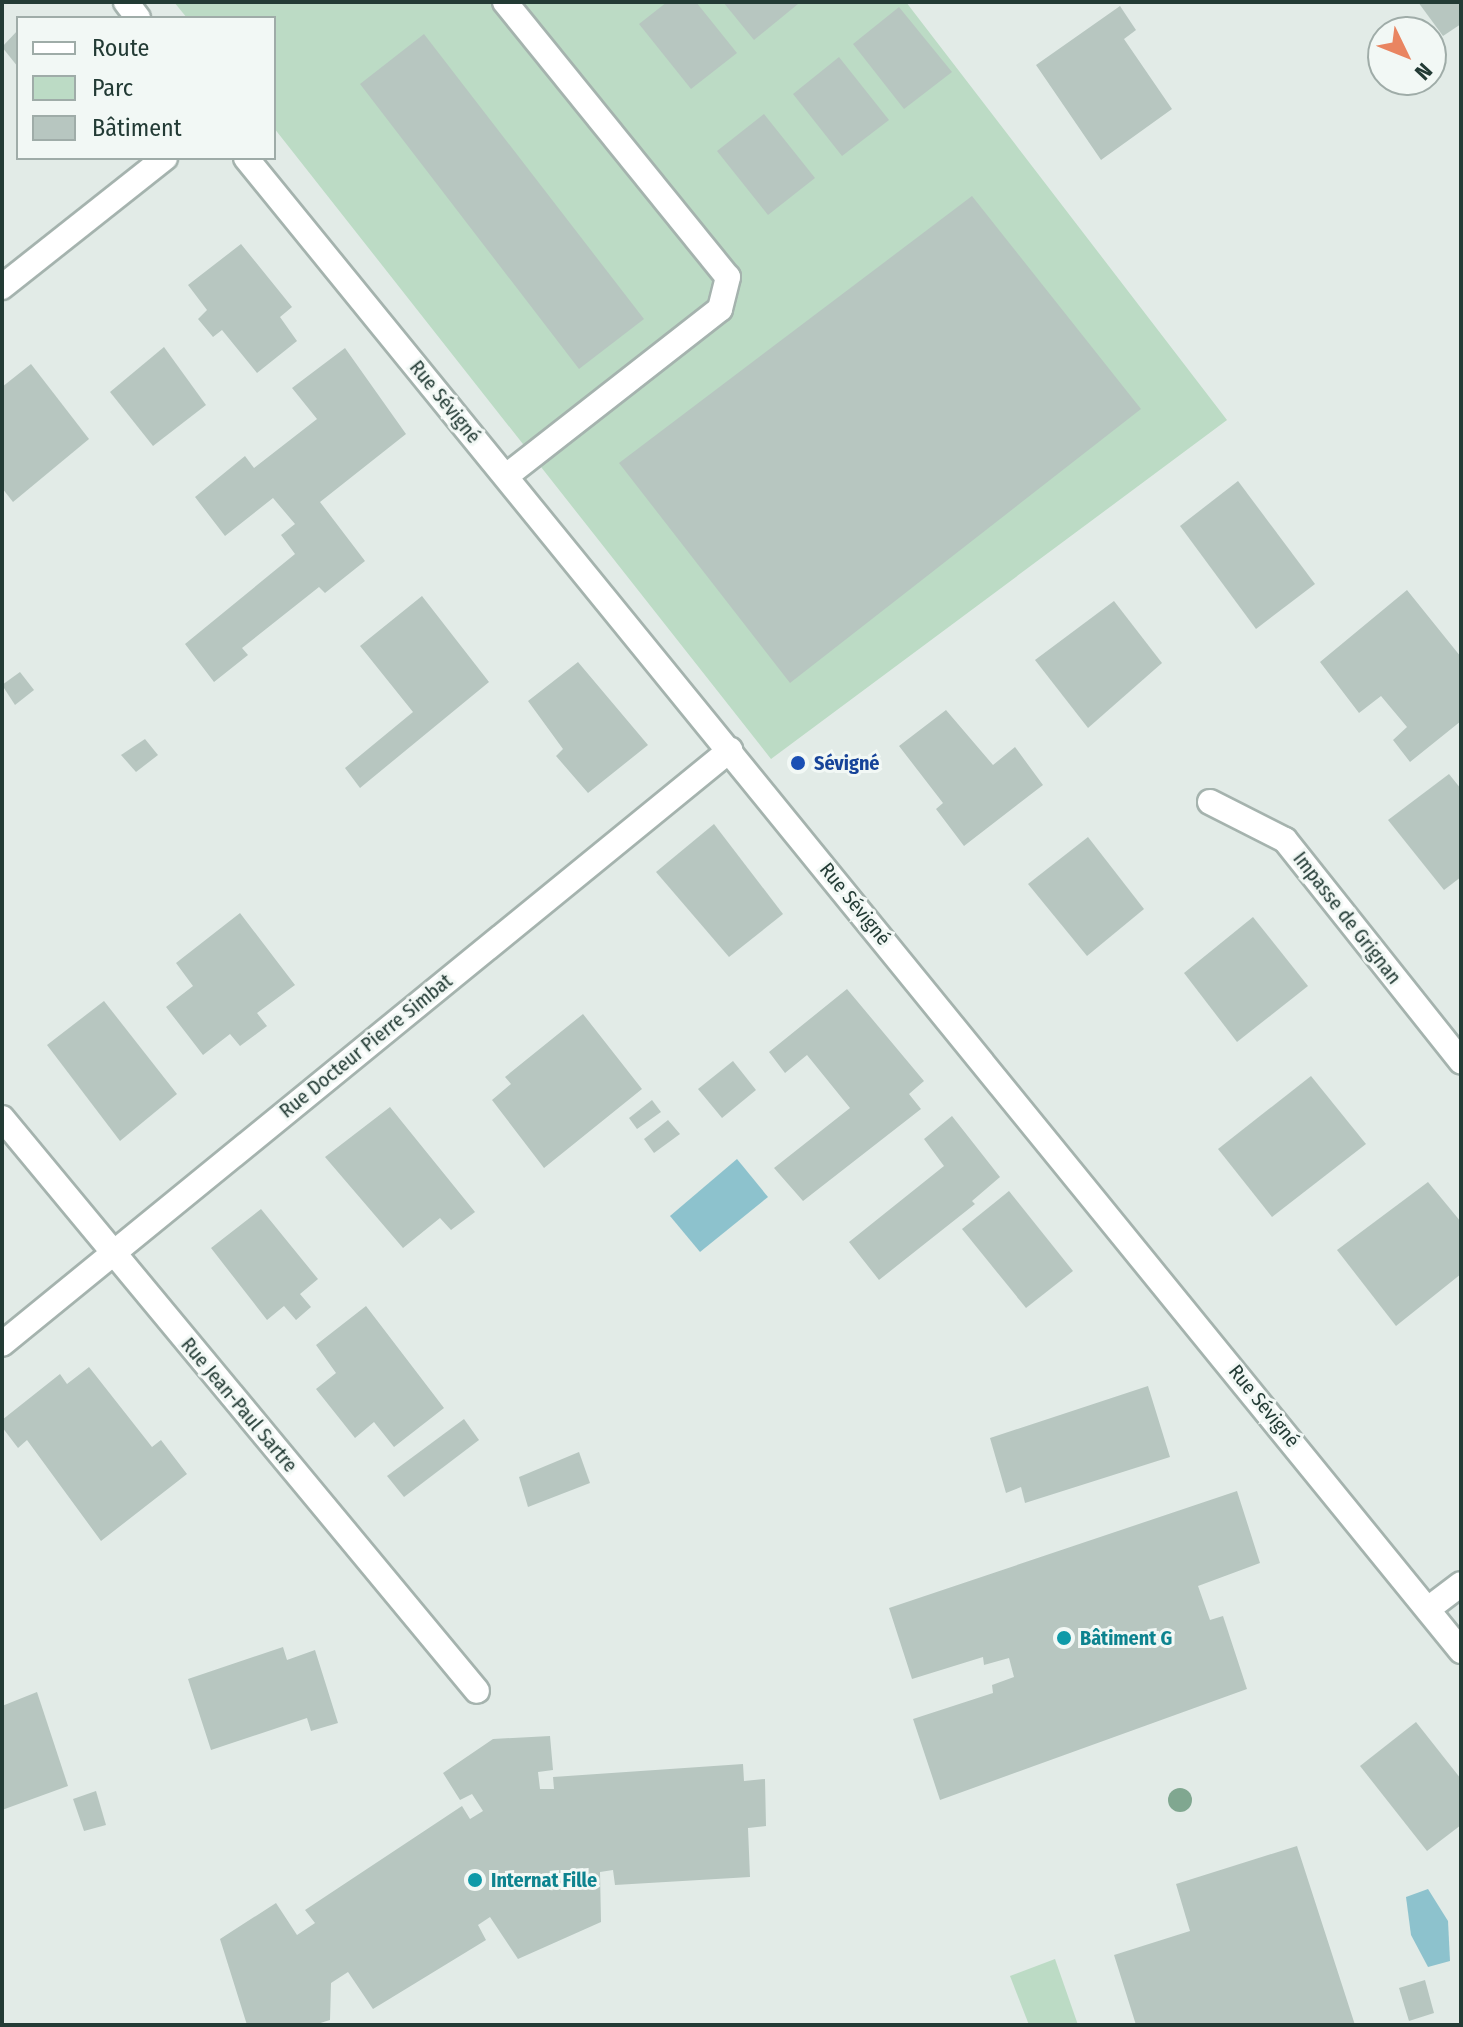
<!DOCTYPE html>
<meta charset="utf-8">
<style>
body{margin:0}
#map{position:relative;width:1463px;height:2027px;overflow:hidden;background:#e2ebe7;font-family:"Fira Sans Condensed",sans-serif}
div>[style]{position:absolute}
.green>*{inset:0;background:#bcdbc5}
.water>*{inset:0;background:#8dc2cd}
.building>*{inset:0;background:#b7c6c0}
.roads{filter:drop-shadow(2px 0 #a5b3ae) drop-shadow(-2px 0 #a5b3ae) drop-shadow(0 2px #a5b3ae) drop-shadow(0 -2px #a5b3ae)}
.lane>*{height:24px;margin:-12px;padding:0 12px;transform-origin:12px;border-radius:12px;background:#fff}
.street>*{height:24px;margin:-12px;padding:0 12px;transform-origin:12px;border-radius:12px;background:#fff}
.trees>*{width:24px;height:24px;margin:-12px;border-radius:50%;background:#80a790}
.dots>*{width:22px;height:22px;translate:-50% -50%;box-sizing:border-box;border:4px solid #f2f8f5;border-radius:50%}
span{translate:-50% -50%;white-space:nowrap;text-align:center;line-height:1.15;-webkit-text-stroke:6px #f2f8f5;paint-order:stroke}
.street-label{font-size:20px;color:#233b35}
.transit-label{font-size:20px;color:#164399;font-weight:700}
.left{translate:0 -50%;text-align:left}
.culture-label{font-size:20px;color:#0d838f;font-weight:700}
.frame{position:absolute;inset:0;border:4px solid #233b35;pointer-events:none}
.legend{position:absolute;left:16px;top:16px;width:260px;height:144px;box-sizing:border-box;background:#f2f8f5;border:2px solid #9faca8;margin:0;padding:10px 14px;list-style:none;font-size:24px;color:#233b35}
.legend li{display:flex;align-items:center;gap:16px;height:40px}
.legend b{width:40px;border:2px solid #9faca8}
.north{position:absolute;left:1367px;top:16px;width:80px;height:80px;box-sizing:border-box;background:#f2f8f5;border:2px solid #9faca8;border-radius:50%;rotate:133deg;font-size:22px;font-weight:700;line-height:32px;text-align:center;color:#233b35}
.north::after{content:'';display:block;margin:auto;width:28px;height:36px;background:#e98561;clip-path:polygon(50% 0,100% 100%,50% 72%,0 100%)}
</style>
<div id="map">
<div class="green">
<i style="clip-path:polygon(174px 2px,906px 2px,1227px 420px,771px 759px,274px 128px,274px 18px,187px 18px)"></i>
<i style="clip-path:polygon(1055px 1959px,1078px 2025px,1029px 2025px,1010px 1976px)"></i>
</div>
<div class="water">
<i style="clip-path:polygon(737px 1159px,768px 1197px,700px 1252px,670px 1216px)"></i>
<i style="clip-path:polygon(1428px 1889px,1448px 1921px,1450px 1961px,1428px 1967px,1411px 1935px,1406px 1897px)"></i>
</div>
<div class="building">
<i style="clip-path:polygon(667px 2px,696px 2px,737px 53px,691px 89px,639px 24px)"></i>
<i style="clip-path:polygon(723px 2px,796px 2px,798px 4px,754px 40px)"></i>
<i style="clip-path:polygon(1418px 2px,1461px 2px,1461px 24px,1443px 36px)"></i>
<i style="clip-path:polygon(1120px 6px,1136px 30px,1124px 39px,1172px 109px,1101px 160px,1036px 65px)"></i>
<i style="clip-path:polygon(899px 7px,952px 72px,904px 109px,853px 44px)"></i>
<i style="clip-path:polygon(18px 30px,18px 67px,2px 47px)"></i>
<i style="clip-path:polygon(424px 34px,644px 319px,579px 369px,360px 84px)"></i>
<i style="clip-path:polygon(839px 57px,889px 120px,842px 156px,793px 94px)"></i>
<i style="clip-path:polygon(764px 114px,815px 178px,768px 215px,717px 151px)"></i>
<i style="clip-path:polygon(972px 196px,1141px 409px,790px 683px,619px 463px)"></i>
<i style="clip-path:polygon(241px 244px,292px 307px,280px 317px,297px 341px,257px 373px,222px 330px,213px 337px,198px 319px,207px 310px,188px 285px)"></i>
<i style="clip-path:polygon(164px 347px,206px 405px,153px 446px,110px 392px)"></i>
<i style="clip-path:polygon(345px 348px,406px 434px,320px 502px,365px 561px,325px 593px,319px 587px,242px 648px,248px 655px,214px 682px,185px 644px,295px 554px,281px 535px,295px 524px,273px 498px,225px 536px,195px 497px,245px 456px,254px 468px,317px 419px,292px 388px)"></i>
<i style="clip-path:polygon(31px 364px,89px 439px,13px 502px,2px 488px,2px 387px)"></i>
<i style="clip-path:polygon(1238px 481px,1315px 584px,1256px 629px,1180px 526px)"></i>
<i style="clip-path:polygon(1407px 590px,1461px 657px,1461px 721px,1410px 762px,1393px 740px,1407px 727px,1381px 696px,1359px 713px,1320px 662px)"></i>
<i style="clip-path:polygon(422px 596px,489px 682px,360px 788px,345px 768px,413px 712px,360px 646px)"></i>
<i style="clip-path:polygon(1114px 601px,1162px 663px,1088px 728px,1035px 660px)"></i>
<i style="clip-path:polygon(578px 662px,648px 745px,588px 793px,556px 756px,563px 749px,528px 701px)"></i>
<i style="clip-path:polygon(20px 672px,34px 690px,15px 705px,2px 685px)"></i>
<i style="clip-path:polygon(946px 710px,993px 765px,1015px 747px,1043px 785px,964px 846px,936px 809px,943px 803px,899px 746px)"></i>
<i style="clip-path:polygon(145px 739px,158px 755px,136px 772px,121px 755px)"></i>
<i style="clip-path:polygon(1449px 774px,1461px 789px,1461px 877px,1444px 890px,1388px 820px)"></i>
<i style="clip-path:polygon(714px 824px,783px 914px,729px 957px,656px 872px)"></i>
<i style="clip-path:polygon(1088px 837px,1144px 909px,1087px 956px,1028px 884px)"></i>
<i style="clip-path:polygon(240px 913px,295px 985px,257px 1013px,267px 1026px,240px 1046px,230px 1034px,203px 1055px,166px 1007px,193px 986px,176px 963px)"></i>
<i style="clip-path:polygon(1253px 917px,1308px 986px,1237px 1042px,1184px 973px)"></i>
<i style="clip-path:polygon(847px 989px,924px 1081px,909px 1094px,921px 1109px,803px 1201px,774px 1168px,850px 1108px,807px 1055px,785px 1073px,769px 1052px)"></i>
<i style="clip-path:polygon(104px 1001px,177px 1094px,120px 1141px,47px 1045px)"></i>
<i style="clip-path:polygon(583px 1014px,642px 1089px,544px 1168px,492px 1100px,511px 1084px,505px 1077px)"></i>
<i style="clip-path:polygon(733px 1061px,756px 1090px,722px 1118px,698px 1089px)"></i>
<i style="clip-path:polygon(1311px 1076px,1366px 1144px,1272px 1217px,1218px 1149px)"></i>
<i style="clip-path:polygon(652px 1100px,661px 1112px,637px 1129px,629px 1118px)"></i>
<i style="clip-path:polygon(390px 1107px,475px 1212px,451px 1230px,440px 1218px,403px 1248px,325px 1157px)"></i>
<i style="clip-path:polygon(952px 1116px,1000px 1177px,972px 1201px,975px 1204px,879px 1280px,849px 1242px,944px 1166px,924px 1139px)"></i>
<i style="clip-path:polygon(668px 1120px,680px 1134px,654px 1153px,644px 1139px)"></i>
<i style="clip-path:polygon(1428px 1182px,1461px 1222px,1461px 1274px,1396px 1326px,1337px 1250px)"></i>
<i style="clip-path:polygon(1009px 1191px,1073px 1271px,1026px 1308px,962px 1229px)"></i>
<i style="clip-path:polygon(261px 1209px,318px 1279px,300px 1294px,311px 1307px,296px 1320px,284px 1306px,267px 1320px,211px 1248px)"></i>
<i style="clip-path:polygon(366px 1306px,444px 1408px,394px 1447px,374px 1422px,355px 1438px,316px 1389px,336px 1373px,316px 1345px)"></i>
<i style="clip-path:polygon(89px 1367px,152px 1447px,161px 1440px,187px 1474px,101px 1541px,27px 1440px,18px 1448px,2px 1427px,2px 1420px,60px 1374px,67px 1384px)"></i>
<i style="clip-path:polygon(1148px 1386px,1170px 1457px,1025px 1503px,1021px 1487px,1006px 1493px,990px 1438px)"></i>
<i style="clip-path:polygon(464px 1419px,479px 1440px,404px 1497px,387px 1476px)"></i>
<i style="clip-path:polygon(579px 1452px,590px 1483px,528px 1507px,519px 1477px)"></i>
<i style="clip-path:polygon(1237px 1491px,1260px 1563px,1198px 1586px,1210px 1620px,1223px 1616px,1247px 1689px,940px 1800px,913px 1719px,993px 1693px,992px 1685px,1014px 1677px,1009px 1658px,984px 1665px,983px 1657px,912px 1679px,889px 1608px)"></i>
<i style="clip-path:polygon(283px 1647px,287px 1660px,315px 1650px,338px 1723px,311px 1731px,307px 1718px,211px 1750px,188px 1679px)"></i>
<i style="clip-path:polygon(37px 1692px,68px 1786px,2px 1810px,2px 1706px)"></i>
<i style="clip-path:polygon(1416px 1722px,1461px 1779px,1461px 1825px,1427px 1851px,1360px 1766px)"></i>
<i style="clip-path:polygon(550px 1736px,553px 1770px,538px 1772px,540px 1789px,554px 1789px,553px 1777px,743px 1764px,744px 1781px,765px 1779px,766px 1826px,748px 1828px,750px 1877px,615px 1885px,613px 1870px,600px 1872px,601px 1922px,518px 1959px,490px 1917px,478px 1925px,486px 1940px,373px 2009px,348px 1972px,331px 1983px,330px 2020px,314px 2025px,247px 2025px,220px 1939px,276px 1903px,297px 1935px,315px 1923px,305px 1910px,462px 1806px,470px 1819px,483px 1811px,472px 1794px,460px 1800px,443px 1773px,493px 1739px)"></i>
<i style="clip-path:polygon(96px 1791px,106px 1825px,84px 1831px,73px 1799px)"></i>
<i style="clip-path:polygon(1297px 1846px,1355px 2025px,1136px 2025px,1114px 1955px,1190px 1931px,1176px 1884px)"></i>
<i style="clip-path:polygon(1425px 1980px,1434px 2013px,1409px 2021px,1399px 1988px)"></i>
</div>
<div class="roads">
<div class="lane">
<i style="left:505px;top:2px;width:354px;rotate:51deg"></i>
<i style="left:728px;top:277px;width:33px;rotate:104deg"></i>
<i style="left:720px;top:309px;width:271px;rotate:142deg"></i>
</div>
<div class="street">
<i style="left:126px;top:2px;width:20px;rotate:53deg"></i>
<i style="left:246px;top:158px;width:1925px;rotate:50.86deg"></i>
<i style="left:2px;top:287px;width:208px;rotate:-38.4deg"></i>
<i style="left:1210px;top:802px;width:84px;rotate:26.9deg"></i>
<i style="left:1285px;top:840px;width:283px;rotate:51.5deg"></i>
<i style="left:2px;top:1118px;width:744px;rotate:50.34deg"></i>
<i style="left:2px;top:1344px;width:940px;rotate:-39.21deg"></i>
<i style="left:1428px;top:1609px;width:41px;rotate:-37.1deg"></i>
</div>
</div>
<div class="trees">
<i style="left:1180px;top:1800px"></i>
</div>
<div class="dots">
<i style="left:798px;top:763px;background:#1a4fb4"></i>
<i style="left:1064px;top:1638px;background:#0f9aa8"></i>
<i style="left:475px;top:1880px;background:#0f9aa8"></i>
</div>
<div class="street-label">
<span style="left:445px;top:402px;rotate:51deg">Rue Sévigné</span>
<span style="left:855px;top:904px;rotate:51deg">Rue Sévigné</span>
<span style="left:1347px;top:918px;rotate:52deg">Impasse de Grignan</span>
<span style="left:366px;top:1046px;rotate:-39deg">Rue Docteur Pierre Simbat</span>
<span style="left:239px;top:1405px;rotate:50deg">Rue Jean-Paul Sartre</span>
<span style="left:1264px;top:1406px;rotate:51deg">Rue Sévigné</span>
</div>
<div class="transit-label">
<span class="left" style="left:814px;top:763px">Sévigné</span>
</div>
<div class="culture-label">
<span class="left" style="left:1080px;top:1638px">Bâtiment G</span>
<span class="left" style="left:491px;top:1880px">Internat Fille</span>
</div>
<div class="frame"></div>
<ul class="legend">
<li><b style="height:10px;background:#fff"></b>Route</li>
<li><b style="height:22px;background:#bcdbc5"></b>Parc</li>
<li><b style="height:22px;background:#b7c6c0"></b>Bâtiment</li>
</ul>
<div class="north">N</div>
</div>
